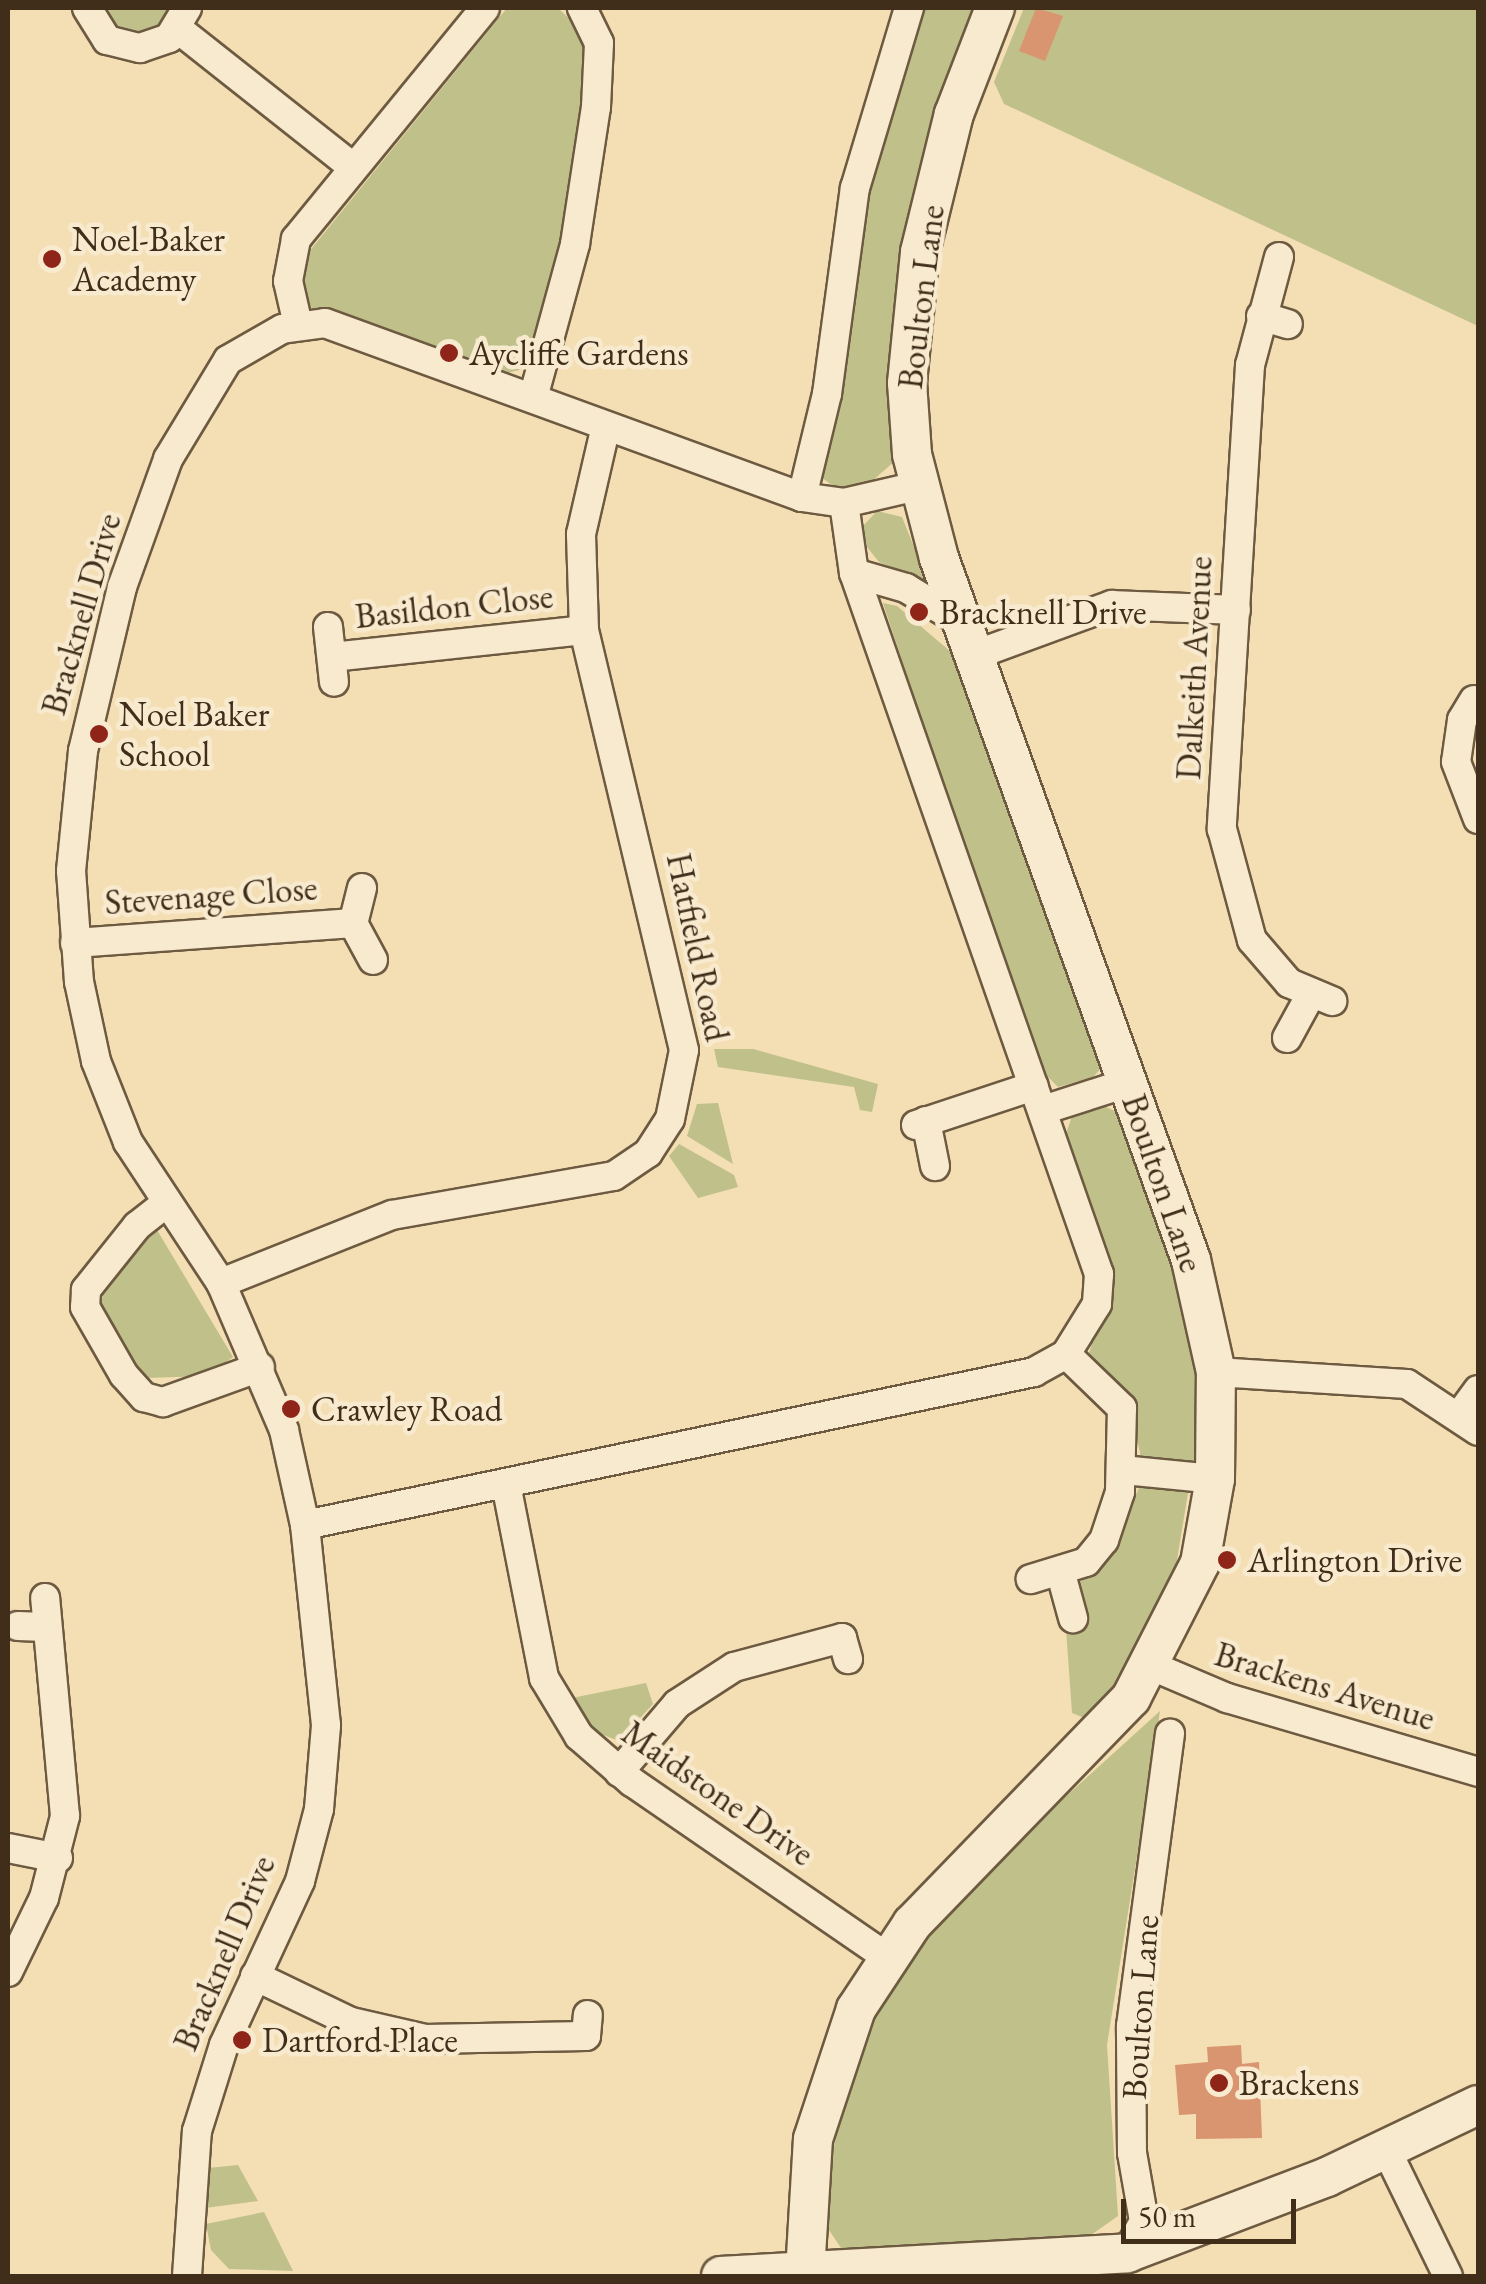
<!DOCTYPE html>
<style>
body{margin:0}
#map{position:relative;width:1486px;height:2284px;overflow:hidden;background:#f4deb3;font-family:"EB Garamond",serif}
div>[style]{position:absolute}
.green>*{inset:0;background:#bfc08a}
.building>*{inset:0;background:#d9956f}
.roads{filter:drop-shadow(2px 0 #6d5a41) drop-shadow(-2px 0 #6d5a41) drop-shadow(0 2px #6d5a41) drop-shadow(0 -2px #6d5a41)}
.street>*{height:28px;margin:-14px;padding:0 14px;transform-origin:14px;border-radius:14px;background:#f8eace}
.secondary>*{height:38px;margin:-19px;padding:0 19px;transform-origin:19px;border-radius:19px;background:#f8eace}
.dots>*{width:28px;height:28px;translate:-50% -50%;box-sizing:border-box;border:5px solid #f8eace;border-radius:50%}
span{translate:-50% -50%;white-space:nowrap;text-align:center;line-height:1.15;-webkit-text-stroke:9px #f8eace;paint-order:stroke}
.poi-label{font-size:35px;color:#402e1b}
.left{translate:0 -50%;text-align:left}
.street-label{font-size:35px;color:#402e1b}
.frame{position:absolute;inset:0;border:10px solid #402e1b;pointer-events:none}
.scale{position:absolute;left:1121px;top:2199px;width:175px;height:45px;box-sizing:border-box;border:5px solid #402e1b;border-top:0;padding-left:12px;font-size:30px;line-height:35px;white-space:nowrap;color:#402e1b;-webkit-text-stroke:8px #f8eace;paint-order:stroke}
</style>
<div id="map">
<div class="green">
<i style="clip-path:polygon(95px 8px,178px 8px,167px 28px,122px 37px)"></i>
<i style="clip-path:polygon(507px 8px,559px 9px,581px 30px,590px 59px,567px 222px,537px 351px,527px 368px,503px 374px,309px 307px,299px 264px)"></i>
<i style="clip-path:polygon(918px 8px,979px 8px,895px 461px,872px 481px,838px 489px,822px 478px,854px 234px)"></i>
<i style="clip-path:polygon(1024px 8px,1478px 8px,1478px 326px,1004px 104px,994px 82px)"></i>
<i style="clip-path:polygon(877px 511px,902px 517px,928px 582px,879px 562px,867px 547px,863px 526px)"></i>
<i style="clip-path:polygon(883px 603px,897px 606px,958px 658px,1105px 1064px,1093px 1077px,1058px 1087px,1036px 1065px)"></i>
<i style="clip-path:polygon(714px 1049px,753px 1049px,878px 1084px,872px 1112px,860px 1110px,854px 1087px,718px 1067px)"></i>
<i style="clip-path:polygon(718px 1103px,733px 1164px,687px 1136px,697px 1104px)"></i>
<i style="clip-path:polygon(1104px 1106px,1121px 1114px,1182px 1270px,1197px 1349px,1200px 1456px,1192px 1463px,1141px 1457px,1128px 1399px,1089px 1353px,1099px 1321px,1064px 1140px,1072px 1116px)"></i>
<i style="clip-path:polygon(679px 1144px,734px 1175px,738px 1187px,698px 1198px,669px 1156px)"></i>
<i style="clip-path:polygon(157px 1230px,233px 1357px,206px 1376px,146px 1378px,100px 1310px,107px 1272px)"></i>
<i style="clip-path:polygon(1141px 1484px,1188px 1493px,1176px 1566px,1129px 1666px,1087px 1719px,1072px 1713px,1066px 1629px,1083px 1623px,1076px 1586px,1103px 1560px)"></i>
<i style="clip-path:polygon(646px 1683px,653px 1704px,619px 1741px,593px 1731px,572px 1698px)"></i>
<i style="clip-path:polygon(1160px 1711px,1107px 2045px,1118px 2216px,1091px 2235px,1069px 2239px,845px 2254px,819px 2215px,857px 2041px,908px 1956px,1019px 1839px)"></i>
<i style="clip-path:polygon(238px 2165px,258px 2201px,205px 2208px,208px 2168px)"></i>
<i style="clip-path:polygon(264px 2212px,293px 2271px,229px 2269px,211px 2250px,206px 2224px)"></i>
</div>
<div class="building">
<i style="clip-path:polygon(1036px 8px,1063px 16px,1045px 61px,1019px 51px)"></i>
<i style="clip-path:polygon(1241px 2045px,1242px 2064px,1259px 2062px,1262px 2138px,1196px 2139px,1196px 2114px,1179px 2115px,1175px 2065px,1208px 2062px,1207px 2047px)"></i>
</div>
<div class="roads">
<div class="street">
<i style="left:87px;top:8px;width:38px;rotate:58deg"></i>
<i style="left:107px;top:40px;width:34px;rotate:14deg"></i>
<i style="left:140px;top:48px;width:31px;rotate:-19deg"></i>
<i style="left:169px;top:38px;width:35px;rotate:-59deg"></i>
<i style="left:178px;top:29px;width:219px;rotate:38.3deg"></i>
<i style="left:1279px;top:257px;width:112px;rotate:105deg"></i>
<i style="left:1250px;top:365px;width:465px;rotate:93.5deg"></i>
<i style="left:1222px;top:829px;width:115px;rotate:74.9deg"></i>
<i style="left:1252px;top:940px;width:57px;rotate:49.3deg"></i>
<i style="left:1289px;top:983px;width:47px;rotate:22.7deg"></i>
<i style="left:1261px;top:316px;width:28px;rotate:17deg"></i>
<i style="left:298px;top:325px;width:45px;rotate:-102.8deg"></i>
<i style="left:288px;top:281px;width:43px;rotate:-79.2deg"></i>
<i style="left:296px;top:239px;width:298px;rotate:-50.7deg"></i>
<i style="left:533px;top:398px;width:160px;rotate:-74.7deg"></i>
<i style="left:575px;top:244px;width:139px;rotate:-81.3deg"></i>
<i style="left:596px;top:107px;width:64px;rotate:-87.3deg"></i>
<i style="left:599px;top:43px;width:39px;rotate:-116deg"></i>
<i style="left:802px;top:497px;width:106px;rotate:-76.4deg"></i>
<i style="left:827px;top:394px;width:208px;rotate:-82.3deg"></i>
<i style="left:855px;top:188px;width:188px;rotate:-73.3deg"></i>
<i style="left:844px;top:503px;width:71px;rotate:81.9deg"></i>
<i style="left:854px;top:573px;width:743px;rotate:70.74deg"></i>
<i style="left:1099px;top:1274px;width:30px;rotate:94deg"></i>
<i style="left:1097px;top:1304px;width:59px;rotate:121.8deg"></i>
<i style="left:1066px;top:1354px;width:78px;rotate:44deg"></i>
<i style="left:1122px;top:1408px;width:84px;rotate:91.4deg"></i>
<i style="left:1120px;top:1492px;width:51px;rotate:108.4deg"></i>
<i style="left:1104px;top:1540px;width:28px;rotate:129deg"></i>
<i style="left:1086px;top:1562px;width:58px;rotate:162.8deg"></i>
<i style="left:854px;top:573px;width:54px;rotate:16.1deg"></i>
<i style="left:906px;top:588px;width:69px;rotate:31.4deg"></i>
<i style="left:328px;top:627px;width:55px;rotate:83.8deg"></i>
<i style="left:975px;top:655px;width:146px;rotate:-20.1deg"></i>
<i style="left:1112px;top:605px;width:124px;rotate:2.3deg"></i>
<i style="left:332px;top:657px;width:253px;rotate:-6.1deg"></i>
<i style="left:1474px;top:700px;width:23px;rotate:121deg"></i>
<i style="left:1462px;top:720px;width:42px;rotate:98.1deg"></i>
<i style="left:1456px;top:762px;width:61px;rotate:68.9deg"></i>
<i style="left:362px;top:888px;width:36px;rotate:104deg"></i>
<i style="left:353px;top:923px;width:42px;rotate:61.6deg"></i>
<i style="left:75px;top:943px;width:279px;rotate:-4.1deg"></i>
<i style="left:1287px;top:1038px;width:50px;rotate:-61.4deg"></i>
<i style="left:1043px;top:1110px;width:91px;rotate:-17.8deg"></i>
<i style="left:926px;top:1121px;width:46px;rotate:78.7deg"></i>
<i style="left:916px;top:1125px;width:124px;rotate:-18.3deg"></i>
<i style="left:165px;top:1204px;width:36px;rotate:142deg"></i>
<i style="left:137px;top:1226px;width:82px;rotate:128.6deg"></i>
<i style="left:86px;top:1290px;width:17px;rotate:93deg"></i>
<i style="left:85px;top:1307px;width:78px;rotate:60.2deg"></i>
<i style="left:124px;top:1375px;width:30px;rotate:48deg"></i>
<i style="left:144px;top:1397px;width:20px;rotate:15deg"></i>
<i style="left:163px;top:1402px;width:103px;rotate:-19.8deg"></i>
<i style="left:221px;top:1283px;width:184px;rotate:-21.7deg"></i>
<i style="left:392px;top:1215px;width:225px;rotate:-10deg"></i>
<i style="left:614px;top:1176px;width:41px;rotate:-34.1deg"></i>
<i style="left:648px;top:1153px;width:40px;rotate:-57.1deg"></i>
<i style="left:670px;top:1119px;width:70px;rotate:-78.5deg"></i>
<i style="left:684px;top:1050px;width:432px;rotate:-103.4deg"></i>
<i style="left:584px;top:630px;width:96px;rotate:-91.8deg"></i>
<i style="left:581px;top:534px;width:111px;rotate:-77deg"></i>
<i style="left:1216px;top:1372px;width:191px;rotate:3.6deg"></i>
<i style="left:1407px;top:1384px;width:85px;rotate:33.5deg"></i>
<i style="left:1459px;top:1416px;width:32px;rotate:-54deg"></i>
<i style="left:1123px;top:1470px;width:92px;rotate:5.6deg"></i>
<i style="left:506px;top:1484px;width:198px;rotate:78.9deg"></i>
<i style="left:544px;top:1678px;width:68px;rotate:58.9deg"></i>
<i style="left:579px;top:1736px;width:70px;rotate:41deg"></i>
<i style="left:632px;top:1782px;width:309px;rotate:34.5deg"></i>
<i style="left:305px;top:1525px;width:745px;rotate:-11.85deg"></i>
<i style="left:1034px;top:1372px;width:37px;rotate:-29deg"></i>
<i style="left:1061px;top:1574px;width:46px;rotate:74.7deg"></i>
<i style="left:18px;top:1626px;width:27px;rotate:2deg"></i>
<i style="left:1152px;top:1666px;width:82px;rotate:23.1deg"></i>
<i style="left:1227px;top:1698px;width:262px;rotate:16.4deg"></i>
<i style="left:619px;top:1772px;width:89px;rotate:-49.5deg"></i>
<i style="left:677px;top:1704px;width:68px;rotate:-33deg"></i>
<i style="left:734px;top:1667px;width:112px;rotate:-15deg"></i>
<i style="left:842px;top:1638px;width:22px;rotate:74deg"></i>
<i style="left:8px;top:1848px;width:51px;rotate:11.3deg"></i>
<i style="left:8px;top:1972px;width:82px;rotate:-64.1deg"></i>
<i style="left:44px;top:1898px;width:85px;rotate:-75.6deg"></i>
<i style="left:65px;top:1816px;width:219px;rotate:-95.2deg"></i>
<i style="left:255px;top:1976px;width:106px;rotate:25.6deg"></i>
<i style="left:351px;top:2022px;width:76px;rotate:12.9deg"></i>
<i style="left:425px;top:2039px;width:161px;rotate:-1.1deg"></i>
<i style="left:586px;top:2036px;width:21px;rotate:-85deg"></i>
<i style="left:1386px;top:2149px;width:141px;rotate:64deg"></i>
<i style="left:1127px;top:2253px;width:36px;rotate:-62deg"></i>
<i style="left:1144px;top:2221px;width:69px;rotate:-100deg"></i>
<i style="left:1132px;top:2153px;width:127px;rotate:-90.5deg"></i>
<i style="left:1131px;top:2026px;width:295px;rotate:-82.4deg"></i>
<i style="left:187px;top:2276px;width:145px;rotate:-86.1deg"></i>
<i style="left:197px;top:2131px;width:90px;rotate:-72.6deg"></i>
<i style="left:224px;top:2045px;width:181px;rotate:-65.1deg"></i>
<i style="left:300px;top:1881px;width:74px;rotate:-75.2deg"></i>
<i style="left:319px;top:1809px;width:84px;rotate:-85.2deg"></i>
<i style="left:326px;top:1725px;width:201px;rotate:-96deg"></i>
<i style="left:305px;top:1525px;width:97px;rotate:-102.5deg"></i>
<i style="left:284px;top:1430px;width:160px;rotate:-113.2deg"></i>
<i style="left:221px;top:1283px;width:169px;rotate:-123.4deg"></i>
<i style="left:128px;top:1142px;width:87px;rotate:-111.6deg"></i>
<i style="left:96px;top:1061px;width:81px;rotate:-102.1deg"></i>
<i style="left:79px;top:982px;width:111px;rotate:-94.1deg"></i>
<i style="left:71px;top:871px;width:121px;rotate:-84.3deg"></i>
<i style="left:83px;top:751px;width:169px;rotate:-76.6deg"></i>
<i style="left:122px;top:587px;width:136px;rotate:-70.2deg"></i>
<i style="left:168px;top:459px;width:116px;rotate:-58.8deg"></i>
<i style="left:228px;top:360px;width:62px;rotate:-29.9deg"></i>
<i style="left:282px;top:329px;width:43px;rotate:-7.9deg"></i>
<i style="left:325px;top:323px;width:508px;rotate:20.04deg"></i>
<i style="left:802px;top:497px;width:42px;rotate:8.1deg"></i>
<i style="left:844px;top:503px;width:75px;rotate:-13.1deg"></i>
</div>
<div class="secondary">
<i style="left:805px;top:2273px;width:134px;rotate:-86.6deg"></i>
<i style="left:813px;top:2139px;width:137px;rotate:-71.7deg"></i>
<i style="left:856px;top:2009px;width:102px;rotate:-56.6deg"></i>
<i style="left:912px;top:1924px;width:315px;rotate:-45.9deg"></i>
<i style="left:1131px;top:1698px;width:152px;rotate:-62.9deg"></i>
<i style="left:1200px;top:1563px;width:85px;rotate:-79.9deg"></i>
<i style="left:1215px;top:1479px;width:107px;rotate:-89.5deg"></i>
<i style="left:1216px;top:1372px;width:115px;rotate:-102.6deg"></i>
<i style="left:1191px;top:1260px;width:746px;rotate:-109.75deg"></i>
<i style="left:939px;top:558px;width:107px;rotate:-104.6deg"></i>
<i style="left:912px;top:454px;width:71px;rotate:-94deg"></i>
<i style="left:907px;top:383px;width:132px;rotate:-84.3deg"></i>
<i style="left:920px;top:252px;width:142px;rotate:-76.2deg"></i>
<i style="left:954px;top:114px;width:114px;rotate:-68.9deg"></i>
<i style="left:721px;top:2276px;width:407px;rotate:-3.2deg"></i>
<i style="left:1127px;top:2253px;width:214px;rotate:-20.8deg"></i>
<i style="left:1327px;top:2177px;width:167px;rotate:-25.5deg"></i>
</div>
</div>
<div class="dots">
<i style="left:52px;top:259px;background:#8f2418"></i>
<i style="left:449px;top:353px;background:#8f2418"></i>
<i style="left:919px;top:612px;background:#8f2418"></i>
<i style="left:99px;top:734px;background:#8f2418"></i>
<i style="left:291px;top:1409px;background:#8f2418"></i>
<i style="left:1227px;top:1560px;background:#8f2418"></i>
<i style="left:242px;top:2040px;background:#8f2418"></i>
<i style="left:1219px;top:2083px;background:#8f2418"></i>
</div>
<div class="poi-label">
<span class="left" style="left:72px;top:259px">Noel-Baker<br>Academy</span>
<span class="left" style="left:469px;top:353px">Aycliffe Gardens</span>
<span class="left" style="left:939px;top:612px">Bracknell Drive</span>
<span class="left" style="left:119px;top:734px">Noel Baker<br>School</span>
<span class="left" style="left:311px;top:1409px">Crawley Road</span>
<span class="left" style="left:1247px;top:1560px">Arlington Drive</span>
<span class="left" style="left:262px;top:2040px">Dartford Place</span>
<span class="left" style="left:1239px;top:2083px">Brackens</span>
</div>
<div class="street-label">
<span style="left:921px;top:297px;rotate:-83deg">Boulton Lane</span>
<span style="left:454px;top:606px;rotate:-6deg">Basildon Close</span>
<span style="left:81px;top:614px;rotate:-74deg">Bracknell Drive</span>
<span style="left:1194px;top:668px;rotate:-87deg">Dalkeith Avenue</span>
<span style="left:211px;top:895px;rotate:-4deg">Stevenage Close</span>
<span style="left:698px;top:947px;rotate:78deg">Hatfield Road</span>
<span style="left:1163px;top:1183px;rotate:71deg">Boulton Lane</span>
<span style="left:1325px;top:1686px;rotate:17deg">Brackens Avenue</span>
<span style="left:718px;top:1793px;rotate:35deg">Maidstone Drive</span>
<span style="left:224px;top:1953px;rotate:-67deg">Bracknell Drive</span>
<span style="left:1140px;top:2007px;rotate:-86deg">Boulton Lane</span>
</div>
<div class="frame"></div>
<div class="scale">50 m</div>
</div>
